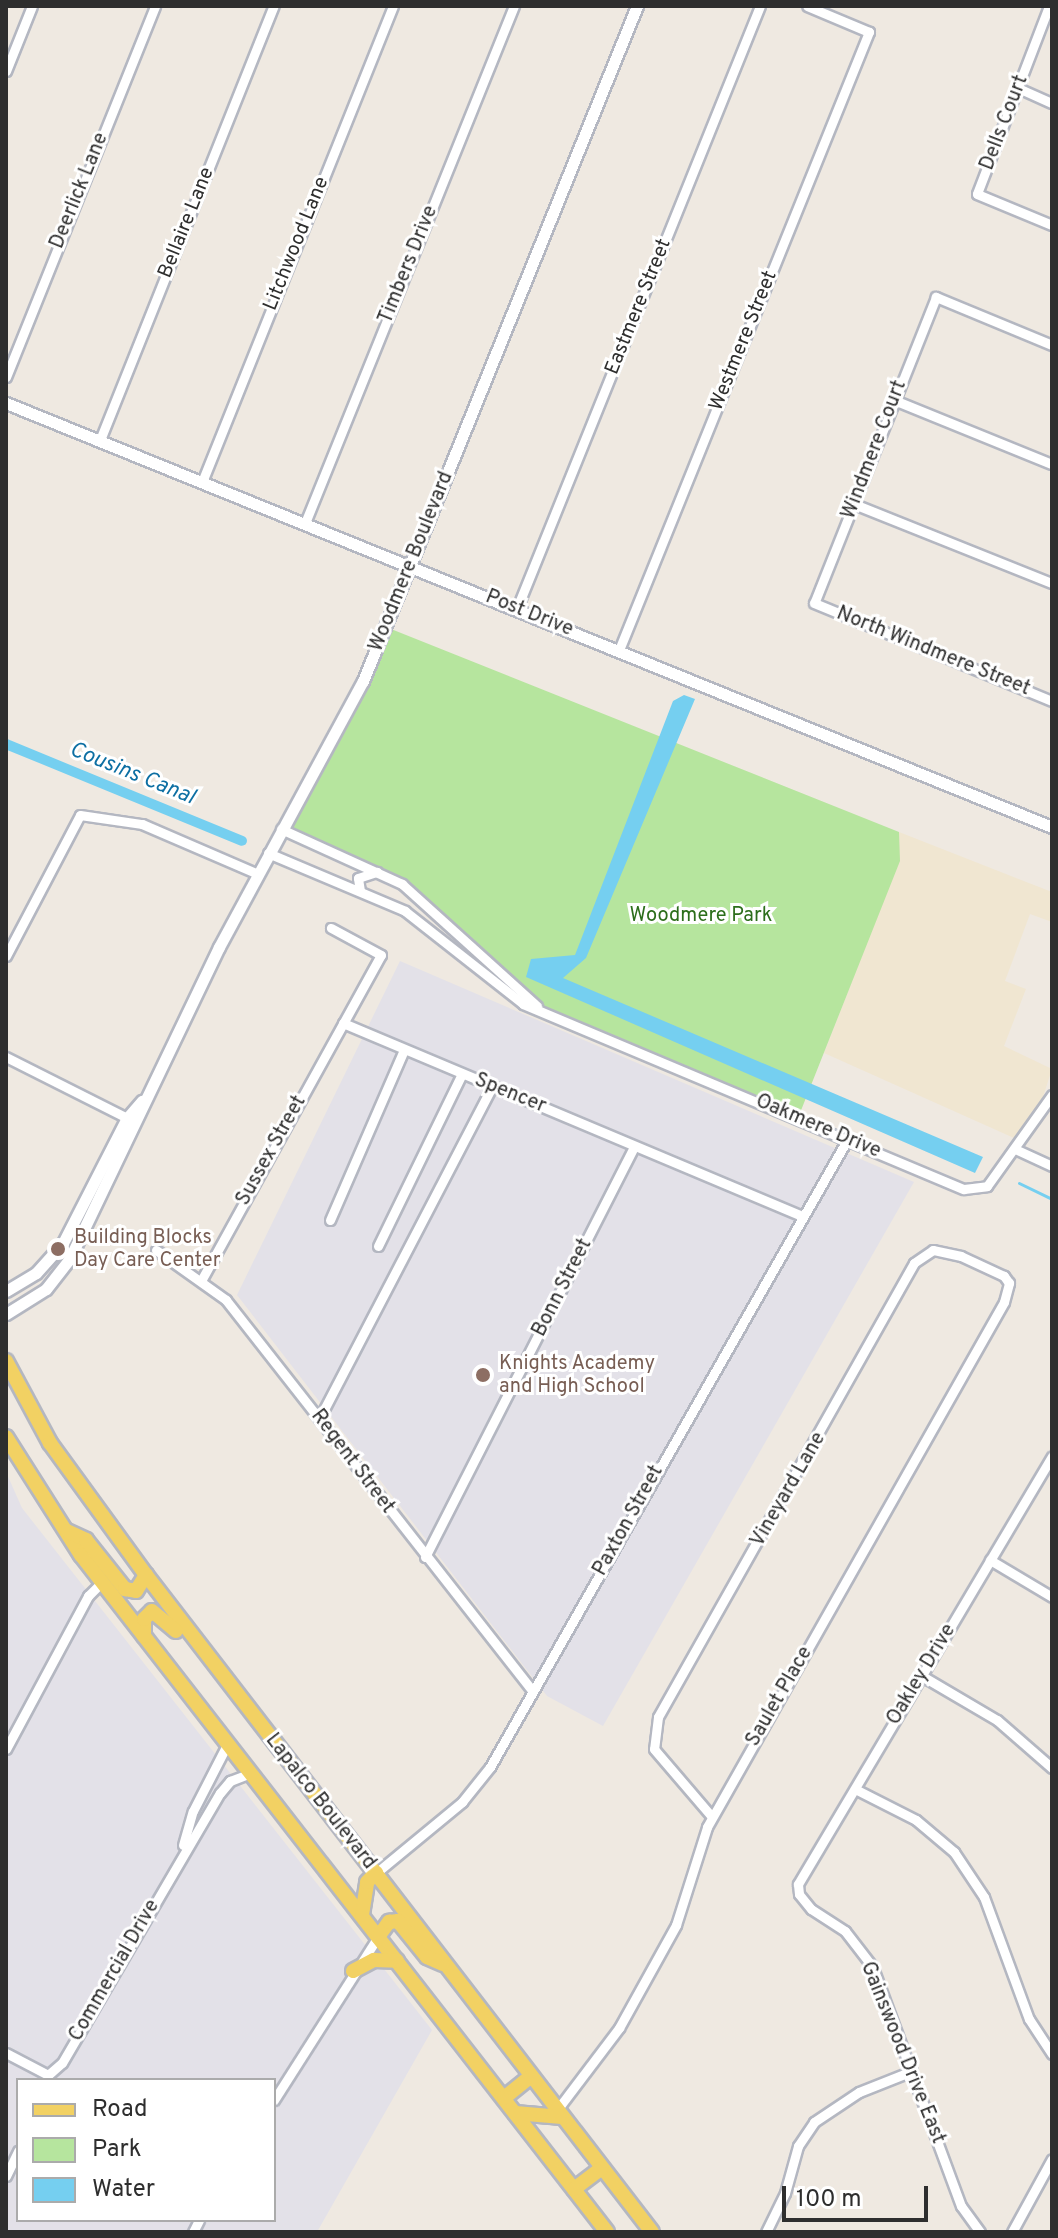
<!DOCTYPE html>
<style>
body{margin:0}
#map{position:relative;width:1058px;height:2238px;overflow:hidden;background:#efe9e1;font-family:Overpass,sans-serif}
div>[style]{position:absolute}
.industrial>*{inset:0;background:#e3e1e8}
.education>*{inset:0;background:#f0e6d1}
.green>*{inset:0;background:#b6e59e}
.water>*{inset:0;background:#75cff0}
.stream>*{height:3px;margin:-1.5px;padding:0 1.5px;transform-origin:1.5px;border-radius:1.5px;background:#75cff0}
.canal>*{height:10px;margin:-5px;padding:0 5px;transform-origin:5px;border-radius:5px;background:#75cff0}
.roads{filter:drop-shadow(2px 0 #b4b7c1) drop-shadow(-2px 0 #b4b7c1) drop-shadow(0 2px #b4b7c1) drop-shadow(0 -2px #b4b7c1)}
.minor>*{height:9px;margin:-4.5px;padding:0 4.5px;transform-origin:4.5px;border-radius:4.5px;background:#fff}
.tertiary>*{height:11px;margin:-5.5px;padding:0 5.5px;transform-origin:5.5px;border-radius:5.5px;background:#fff}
.primary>*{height:14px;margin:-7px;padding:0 7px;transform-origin:7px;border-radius:7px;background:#f2d163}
.dots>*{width:22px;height:22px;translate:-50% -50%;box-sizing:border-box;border:4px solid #fff;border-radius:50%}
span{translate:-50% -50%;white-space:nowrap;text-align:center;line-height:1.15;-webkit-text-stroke:6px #fff;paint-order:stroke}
.street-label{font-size:20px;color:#2e2e2e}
.park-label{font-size:20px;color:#2c6e1b}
.education-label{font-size:20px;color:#785e54}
.left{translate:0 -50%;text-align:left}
.water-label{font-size:22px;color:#0d6fa3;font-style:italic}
.frame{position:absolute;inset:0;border:8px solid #2e2e2e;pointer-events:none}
.legend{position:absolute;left:16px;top:2078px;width:260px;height:144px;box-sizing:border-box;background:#fff;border:2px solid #ababab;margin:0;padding:10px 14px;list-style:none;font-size:24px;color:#2e2e2e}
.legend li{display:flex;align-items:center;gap:16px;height:40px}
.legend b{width:40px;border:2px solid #ababab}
.scale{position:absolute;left:782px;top:2186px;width:146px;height:36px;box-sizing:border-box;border:4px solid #2e2e2e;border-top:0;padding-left:10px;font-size:24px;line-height:28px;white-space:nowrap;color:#2e2e2e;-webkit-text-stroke:6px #fff;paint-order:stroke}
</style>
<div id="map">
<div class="industrial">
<i style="clip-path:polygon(400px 961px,914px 1182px,603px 1726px,547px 1696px,237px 1295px)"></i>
<i style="clip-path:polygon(evenodd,6px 1472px,22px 1508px,432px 2030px,317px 2232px,6px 2232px,6px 1472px,18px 2080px,274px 2080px,274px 2220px,18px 2220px,18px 2080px)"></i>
</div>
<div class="education">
<i style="clip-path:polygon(899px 832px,1052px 892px,1052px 922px,1030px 914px,1005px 981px,1026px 989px,1004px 1046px,1052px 1069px,1043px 1097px,1014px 1138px,824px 1053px,899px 861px)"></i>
</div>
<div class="green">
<i style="clip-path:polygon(386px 627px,899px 832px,900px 861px,798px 1118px,546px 1013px,420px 897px,281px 829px)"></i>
</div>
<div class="water">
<i style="clip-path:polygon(684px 695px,695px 699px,586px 958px,563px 978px,983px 1157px,975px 1173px,526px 977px,531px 959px,575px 955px,673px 701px)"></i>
</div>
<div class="stream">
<i style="left:1019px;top:1183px;width:37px;rotate:26deg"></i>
</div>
<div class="canal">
<i style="left:6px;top:744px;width:255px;rotate:22.3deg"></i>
</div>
<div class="roads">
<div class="minor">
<i style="left:1049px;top:6px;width:201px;rotate:111deg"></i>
<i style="left:977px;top:194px;width:81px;rotate:22.5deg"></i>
<i style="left:6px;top:71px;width:70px;rotate:-68.2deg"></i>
<i style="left:1018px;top:88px;width:37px;rotate:24deg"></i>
<i style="left:1052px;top:345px;width:126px;rotate:-157.5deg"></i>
<i style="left:936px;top:297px;width:329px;rotate:111.7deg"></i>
<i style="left:814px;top:603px;width:257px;rotate:22.4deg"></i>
<i style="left:6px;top:377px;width:400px;rotate:-68.1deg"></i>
<i style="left:894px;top:400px;width:170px;rotate:22.1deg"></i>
<i style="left:100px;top:440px;width:468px;rotate:-68.2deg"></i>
<i style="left:202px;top:482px;width:513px;rotate:-68.14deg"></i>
<i style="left:854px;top:504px;width:213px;rotate:21.8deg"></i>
<i style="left:305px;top:523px;width:558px;rotate:-67.99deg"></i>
<i style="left:517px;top:608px;width:649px;rotate:-68.02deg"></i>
<i style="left:619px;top:650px;width:667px;rotate:-67.98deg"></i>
<i style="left:869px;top:32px;width:67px;rotate:-157.2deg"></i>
<i style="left:281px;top:829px;width:133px;rotate:24.4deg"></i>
<i style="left:402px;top:884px;width:182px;rotate:42.1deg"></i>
<i style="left:268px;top:853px;width:149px;rotate:22.9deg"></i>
<i style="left:405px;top:911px;width:150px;rotate:38.2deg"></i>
<i style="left:523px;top:1004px;width:478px;rotate:22.8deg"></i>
<i style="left:964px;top:1189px;width:23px;rotate:-7deg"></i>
<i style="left:987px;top:1186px;width:112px;rotate:-54.5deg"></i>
<i style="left:360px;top:891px;width:13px;rotate:-99deg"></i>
<i style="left:358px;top:878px;width:20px;rotate:-18deg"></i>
<i style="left:6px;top:956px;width:159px;rotate:-62.3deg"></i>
<i style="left:80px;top:815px;width:63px;rotate:8.3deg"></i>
<i style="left:142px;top:824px;width:126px;rotate:23.3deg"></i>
<i style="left:343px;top:1023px;width:498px;rotate:22.8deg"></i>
<i style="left:6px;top:1057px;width:140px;rotate:26.7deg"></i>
<i style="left:1015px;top:1149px;width:41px;rotate:24.7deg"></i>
<i style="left:330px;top:1220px;width:185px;rotate:-66.5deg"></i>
<i style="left:378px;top:1246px;width:191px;rotate:-64deg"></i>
<i style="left:156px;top:1250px;width:86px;rotate:35.5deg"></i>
<i style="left:226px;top:1300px;width:497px;rotate:51.9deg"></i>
<i style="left:202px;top:1279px;width:370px;rotate:-61.1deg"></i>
<i style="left:381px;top:955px;width:57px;rotate:-151.6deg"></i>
<i style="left:319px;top:1419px;width:375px;rotate:-62.5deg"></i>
<i style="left:425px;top:1557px;width:461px;rotate:-63deg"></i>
<i style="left:990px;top:1560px;width:72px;rotate:30.8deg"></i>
<i style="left:922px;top:1676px;width:87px;rotate:30.4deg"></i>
<i style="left:997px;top:1720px;width:73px;rotate:41.1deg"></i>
<i style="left:6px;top:1749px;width:174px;rotate:-61.8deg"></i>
<i style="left:88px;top:1596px;width:20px;rotate:-45deg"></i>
<i style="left:855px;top:1789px;width:68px;rotate:26.9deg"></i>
<i style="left:916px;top:1820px;width:50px;rotate:40.1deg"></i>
<i style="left:954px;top:1852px;width:54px;rotate:56.3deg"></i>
<i style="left:984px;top:1897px;width:130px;rotate:69.8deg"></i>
<i style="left:1029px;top:2019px;width:42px;rotate:56.7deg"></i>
<i style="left:183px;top:1845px;width:35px;rotate:-74deg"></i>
<i style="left:193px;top:1811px;width:76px;rotate:-62.8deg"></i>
<i style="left:376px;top:1873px;width:112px;rotate:-39.5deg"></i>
<i style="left:462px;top:1802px;width:45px;rotate:-51.3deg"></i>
<i style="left:490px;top:1767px;width:722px;rotate:-60.34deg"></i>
<i style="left:6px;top:2053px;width:47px;rotate:27.6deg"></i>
<i style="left:48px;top:2075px;width:18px;rotate:-41deg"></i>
<i style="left:62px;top:2063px;width:313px;rotate:-59.7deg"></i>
<i style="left:220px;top:1793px;width:16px;rotate:-50deg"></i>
<i style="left:230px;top:1781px;width:22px;rotate:-21deg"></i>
<i style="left:274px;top:2100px;width:193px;rotate:-57.5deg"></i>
<i style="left:557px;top:2110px;width:103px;rotate:-52.9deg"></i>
<i style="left:619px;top:2028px;width:118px;rotate:-61deg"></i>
<i style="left:676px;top:1925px;width:103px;rotate:-72.4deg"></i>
<i style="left:707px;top:1827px;width:603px;rotate:-60.5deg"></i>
<i style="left:1004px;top:1302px;width:20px;rotate:-75deg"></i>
<i style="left:1009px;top:1283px;width:9px;rotate:-126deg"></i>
<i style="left:1004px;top:1276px;width:47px;rotate:-155.1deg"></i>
<i style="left:961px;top:1256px;width:29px;rotate:-168deg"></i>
<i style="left:933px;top:1250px;width:23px;rotate:146deg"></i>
<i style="left:914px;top:1263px;width:521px;rotate:119.42deg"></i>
<i style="left:658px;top:1717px;width:32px;rotate:97deg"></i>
<i style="left:654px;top:1749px;width:89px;rotate:49.5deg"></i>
<i style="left:6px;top:2176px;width:28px;rotate:-64deg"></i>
<i style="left:193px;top:2232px;width:13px;rotate:-63deg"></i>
<i style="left:766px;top:2232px;width:43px;rotate:-64deg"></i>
<i style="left:785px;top:2193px;width:49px;rotate:-74.5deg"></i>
<i style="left:798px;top:2146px;width:29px;rotate:-56deg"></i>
<i style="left:814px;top:2122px;width:54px;rotate:-33.7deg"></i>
<i style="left:859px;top:2092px;width:57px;rotate:-21.6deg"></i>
<i style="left:980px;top:2232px;width:32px;rotate:-126deg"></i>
<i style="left:961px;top:2206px;width:256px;rotate:-110.3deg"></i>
<i style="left:872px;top:1966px;width:44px;rotate:-127.6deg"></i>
<i style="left:845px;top:1931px;width:40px;rotate:-147.1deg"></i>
<i style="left:811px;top:1909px;width:19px;rotate:-129deg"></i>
<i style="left:799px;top:1894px;width:10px;rotate:-96deg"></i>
<i style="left:798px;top:1884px;width:497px;rotate:-59.3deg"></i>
<i style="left:1012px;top:2232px;width:83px;rotate:-61.3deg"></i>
</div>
<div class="tertiary">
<i style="left:6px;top:403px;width:1129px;rotate:22.07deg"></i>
<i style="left:6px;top:1291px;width:35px;rotate:-31deg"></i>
<i style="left:36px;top:1273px;width:40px;rotate:-48deg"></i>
<i style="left:63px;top:1243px;width:140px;rotate:-62.9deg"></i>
<i style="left:127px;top:1118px;width:23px;rotate:-49deg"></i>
<i style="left:6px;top:1314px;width:47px;rotate:-32deg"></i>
<i style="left:46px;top:1289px;width:37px;rotate:-52deg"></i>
<i style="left:69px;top:1260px;width:347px;rotate:-64.4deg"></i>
<i style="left:219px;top:947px;width:302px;rotate:-61.6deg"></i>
<i style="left:363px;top:681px;width:728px;rotate:-67.91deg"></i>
</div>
<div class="primary">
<i style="left:6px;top:1361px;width:93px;rotate:61.8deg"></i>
<i style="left:50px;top:1443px;width:163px;rotate:54deg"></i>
<i style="left:146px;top:1575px;width:829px;rotate:52.4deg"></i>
<i style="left:6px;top:1437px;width:140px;rotate:57.6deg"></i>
<i style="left:81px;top:1555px;width:857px;rotate:52.15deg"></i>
<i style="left:67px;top:1531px;width:21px;rotate:25deg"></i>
<i style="left:86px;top:1540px;width:63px;rotate:51.5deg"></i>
<i style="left:125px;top:1589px;width:11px;rotate:10deg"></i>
<i style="left:136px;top:1591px;width:19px;rotate:-58deg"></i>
<i style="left:144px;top:1636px;width:17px;rotate:-90deg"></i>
<i style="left:144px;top:1619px;width:11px;rotate:-45deg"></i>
<i style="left:152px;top:1611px;width:31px;rotate:40deg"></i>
<i style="left:362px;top:1915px;width:33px;rotate:-81deg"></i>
<i style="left:367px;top:1882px;width:13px;rotate:-45deg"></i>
<i style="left:378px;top:1937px;width:19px;rotate:-54deg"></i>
<i style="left:389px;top:1922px;width:9px;rotate:-6deg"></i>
<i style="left:398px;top:1921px;width:46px;rotate:51.1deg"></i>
<i style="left:427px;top:1957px;width:17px;rotate:24deg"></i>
<i style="left:353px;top:1971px;width:24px;rotate:-28deg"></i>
<i style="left:374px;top:1960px;width:23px;rotate:2deg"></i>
<i style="left:504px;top:2098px;width:35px;rotate:-39deg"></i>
<i style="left:515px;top:2113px;width:47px;rotate:4.9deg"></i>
<i style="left:574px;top:2189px;width:35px;rotate:-37deg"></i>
</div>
</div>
<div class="dots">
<i style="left:58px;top:1249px;background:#8d6e63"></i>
<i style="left:483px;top:1375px;background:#8d6e63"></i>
</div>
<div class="street-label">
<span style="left:1005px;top:123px;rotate:-69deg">Dells Court</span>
<span style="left:80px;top:191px;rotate:-68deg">Deerlick Lane</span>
<span style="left:187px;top:223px;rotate:-68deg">Bellaire Lane</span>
<span style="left:297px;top:244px;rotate:-68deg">Litchwood Lane</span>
<span style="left:409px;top:265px;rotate:-68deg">Timbers Drive</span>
<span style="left:639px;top:307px;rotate:-68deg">Eastmere Street</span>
<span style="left:744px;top:341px;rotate:-68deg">Westmere Street</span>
<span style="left:875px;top:450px;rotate:-69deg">Windmere Court</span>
<span style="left:412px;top:562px;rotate:-68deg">Woodmere Boulevard</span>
<span style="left:529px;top:614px;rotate:22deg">Post Drive</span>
<span style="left:933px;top:652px;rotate:22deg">North Windmere Street</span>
<span style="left:510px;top:1094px;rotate:22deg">Spencer</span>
<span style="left:818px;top:1127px;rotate:23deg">Oakmere Drive</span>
<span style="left:272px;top:1151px;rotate:-61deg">Sussex Street</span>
<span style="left:563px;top:1288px;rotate:-63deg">Bonn Street</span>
<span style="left:352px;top:1462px;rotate:53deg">Regent Street</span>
<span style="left:789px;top:1490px;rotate:-60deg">Vineyard Lane</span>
<span style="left:629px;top:1521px;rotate:-61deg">Paxton Street</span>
<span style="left:922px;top:1675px;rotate:-59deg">Oakley Drive</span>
<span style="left:780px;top:1697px;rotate:-60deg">Saulet Place</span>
<span style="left:320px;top:1802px;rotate:52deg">Lapalco Boulevard</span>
<span style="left:115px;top:1971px;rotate:-60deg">Commercial Drive</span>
<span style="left:902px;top:2053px;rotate:68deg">Gainswood Drive East</span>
</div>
<div class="park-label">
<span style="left:701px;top:916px">Woodmere Park</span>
</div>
<div class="education-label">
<span class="left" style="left:74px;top:1250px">Building Blocks<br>Day Care Center</span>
<span class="left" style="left:499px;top:1376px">Knights Academy<br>and High School</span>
</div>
<div class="water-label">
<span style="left:132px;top:774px;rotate:22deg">Cousins Canal</span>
</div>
<div class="frame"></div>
<ul class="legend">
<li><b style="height:10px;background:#f2d163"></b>Road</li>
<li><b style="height:22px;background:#b6e59e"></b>Park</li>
<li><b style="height:22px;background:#75cff0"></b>Water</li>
</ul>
<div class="scale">100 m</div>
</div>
